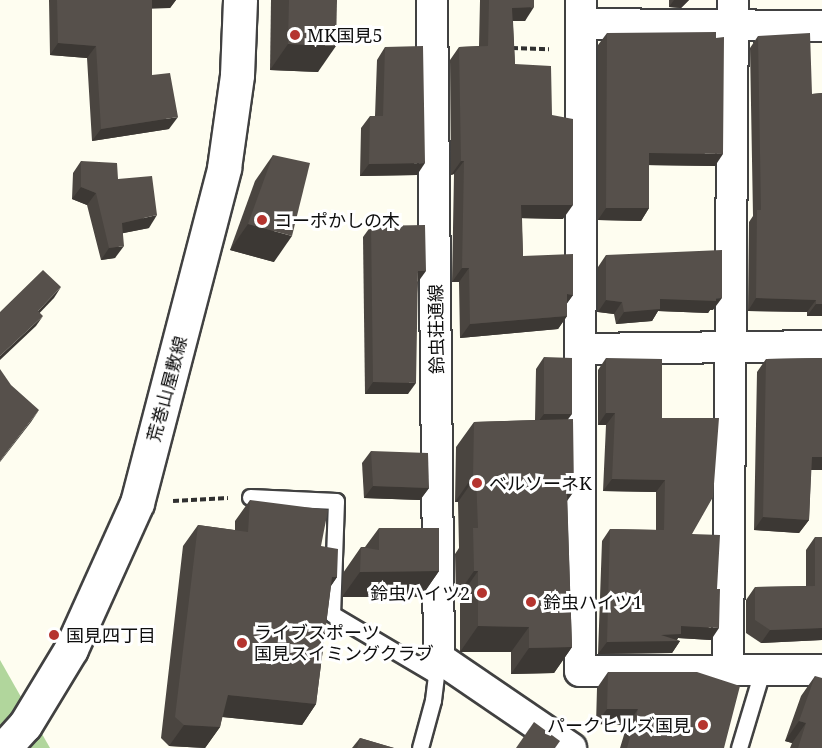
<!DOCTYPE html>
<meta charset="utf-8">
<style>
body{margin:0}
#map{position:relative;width:822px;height:748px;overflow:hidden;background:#fefdf0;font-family:"Noto Serif","Noto Sans JP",serif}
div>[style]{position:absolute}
.forest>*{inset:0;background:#b1d69c}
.path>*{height:4px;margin-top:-2px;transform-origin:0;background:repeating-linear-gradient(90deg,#303030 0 6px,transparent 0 9px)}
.roads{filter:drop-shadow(2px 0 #414141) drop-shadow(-2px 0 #414141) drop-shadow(0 2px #414141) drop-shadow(0 -2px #414141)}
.service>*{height:15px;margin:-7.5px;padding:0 7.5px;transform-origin:7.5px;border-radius:7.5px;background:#fff}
.minor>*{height:30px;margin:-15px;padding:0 15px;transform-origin:15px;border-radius:15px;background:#fff}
.tertiary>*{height:33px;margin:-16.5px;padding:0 16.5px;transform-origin:16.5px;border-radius:16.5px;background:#fff}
.wall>*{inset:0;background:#4a4540}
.shaded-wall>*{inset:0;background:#3c3834}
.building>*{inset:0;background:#56504b}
.dots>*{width:16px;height:16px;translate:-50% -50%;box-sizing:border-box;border:3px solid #fff;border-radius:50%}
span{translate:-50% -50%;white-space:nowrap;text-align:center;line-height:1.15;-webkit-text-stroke:6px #fff;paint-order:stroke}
.poi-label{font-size:18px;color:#0e0e0e}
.left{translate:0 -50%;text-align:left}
.right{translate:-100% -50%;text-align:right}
.street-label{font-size:18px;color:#0e0e0e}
</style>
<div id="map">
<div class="forest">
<i style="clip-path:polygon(0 660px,50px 748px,0 748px)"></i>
</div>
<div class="path">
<i style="left:512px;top:48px;width:37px;rotate:2deg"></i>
<i style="left:173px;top:501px;width:55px;rotate:-3.1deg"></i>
</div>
<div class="roads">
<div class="service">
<i style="left:250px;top:497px;width:86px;rotate:2.7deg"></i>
<i style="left:336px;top:501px;width:113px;rotate:92deg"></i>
<i style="left:332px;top:614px;width:120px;rotate:30.6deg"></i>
<i style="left:420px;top:748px;width:50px;rotate:-74.8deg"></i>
<i style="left:433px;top:700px;width:34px;rotate:-83deg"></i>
<i style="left:739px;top:748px;width:84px;rotate:-73.3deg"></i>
</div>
<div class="minor">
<i style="left:432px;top:0;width:658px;rotate:89.39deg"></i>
<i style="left:439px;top:658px;width:160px;rotate:34.3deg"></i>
<i style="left:581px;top:0;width:671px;rotate:90.09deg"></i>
<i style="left:580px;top:671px;width:242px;rotate:-0.2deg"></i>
<i style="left:582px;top:24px;width:240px;rotate:0.5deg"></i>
<i style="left:580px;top:349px;width:242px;rotate:-0.7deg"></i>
<i style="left:728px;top:667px;width:667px;rotate:-89.57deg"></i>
</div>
<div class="tertiary">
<i style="left:4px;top:748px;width:31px;rotate:-48deg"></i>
<i style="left:25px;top:725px;width:89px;rotate:-58.8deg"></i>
<i style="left:71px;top:649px;width:160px;rotate:-65.7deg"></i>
<i style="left:137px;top:503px;width:346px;rotate:-75.4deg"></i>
<i style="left:224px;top:168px;width:94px;rotate:-82deg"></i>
<i style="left:237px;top:75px;width:75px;rotate:-87.7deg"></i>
</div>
</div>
<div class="wall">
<i style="clip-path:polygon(49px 0,176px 0,170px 8px,152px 8px,152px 75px,169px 129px,92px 141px,87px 58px,50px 55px)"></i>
<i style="clip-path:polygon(271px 0,337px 0,318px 72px,270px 70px)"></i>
<i style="clip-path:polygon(480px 0,534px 0,525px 21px,513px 21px,515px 64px,552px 115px,563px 219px,522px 218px,523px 256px,573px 295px,567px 303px,567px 316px,558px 329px,460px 338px,459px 282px,452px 282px,454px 174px,451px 175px,450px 60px,459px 47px,479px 46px)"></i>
<i style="clip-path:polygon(669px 0,689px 0,681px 8px,669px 7px)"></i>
<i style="clip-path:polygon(607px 33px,715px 166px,649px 165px,649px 208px,641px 221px,598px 220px,598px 45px)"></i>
<i style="clip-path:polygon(758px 36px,812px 94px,822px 93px,822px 316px,807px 316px,807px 312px,748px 311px,749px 222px,753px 216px,750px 48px)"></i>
<i style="clip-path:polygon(385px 47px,417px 175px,360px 176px,361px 128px,370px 116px,375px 116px,377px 60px)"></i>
<i style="clip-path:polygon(273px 155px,274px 262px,230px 250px,255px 181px)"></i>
<i style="clip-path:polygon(81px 161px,118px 179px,149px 228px,123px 233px,115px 258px,101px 260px,87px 205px,72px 199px,73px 173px)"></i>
<i style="clip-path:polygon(371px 226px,418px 282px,408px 394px,365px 394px,363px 237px)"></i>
<i style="clip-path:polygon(606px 255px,713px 310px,710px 310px,708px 313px,658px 311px,652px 321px,616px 324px,614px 314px,598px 312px,598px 267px)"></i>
<i style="clip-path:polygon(544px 357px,568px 419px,574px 491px,567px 500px,572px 647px,554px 673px,511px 674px,511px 652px,460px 652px,460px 597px,456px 597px,455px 554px,459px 548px,458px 502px,455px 502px,456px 447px,474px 422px,535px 420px,536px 369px)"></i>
<i style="clip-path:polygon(606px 358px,662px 418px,692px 534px,711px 640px,678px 638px,677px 640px,680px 641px,672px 653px,598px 654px,602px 541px,610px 529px,656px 530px,656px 492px,603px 491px,606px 425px,598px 425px,598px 370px)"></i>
<i style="clip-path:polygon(822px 358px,822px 470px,811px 470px,809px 520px,799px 533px,754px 530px,757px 372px,766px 359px)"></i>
<i style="clip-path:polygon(371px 451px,429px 488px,420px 500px,364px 498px,362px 463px)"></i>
<i style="clip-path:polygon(250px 500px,321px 546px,337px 577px,331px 586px,316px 704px,302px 725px,222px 717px,220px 727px,205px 748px,169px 746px,161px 738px,183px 546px,198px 525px,235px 530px,235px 521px)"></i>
<i style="clip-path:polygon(379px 528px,439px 571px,421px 597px,342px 597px,343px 573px,361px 547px,365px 547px)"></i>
<i style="clip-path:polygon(815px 537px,822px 537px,822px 640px,761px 643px,746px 633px,746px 600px,755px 587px,806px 586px,806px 550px)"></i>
<i style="clip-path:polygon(608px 672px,724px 748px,620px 748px,627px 725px,596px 724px,597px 688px)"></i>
<i style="clip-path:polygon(815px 676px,822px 748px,790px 748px,792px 743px,785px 741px,801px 696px)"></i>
<i style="clip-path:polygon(360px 738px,394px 748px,352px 748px)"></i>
</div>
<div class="shaded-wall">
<i style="clip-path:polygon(149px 0,176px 0,170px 8px,143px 9px)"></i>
<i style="clip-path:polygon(674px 0,689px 0,681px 8px,669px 7px)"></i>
<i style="clip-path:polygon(534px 7px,525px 21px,502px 21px,512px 8px)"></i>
<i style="clip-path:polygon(58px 43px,96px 46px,87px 58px,50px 55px)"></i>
<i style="clip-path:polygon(288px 44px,336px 46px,318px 72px,270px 70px)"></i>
<i style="clip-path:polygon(178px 117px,169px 129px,92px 141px,101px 129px)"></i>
<i style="clip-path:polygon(649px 153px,723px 154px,715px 166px,640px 165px)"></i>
<i style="clip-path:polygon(461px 161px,464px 161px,454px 174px,451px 175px)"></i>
<i style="clip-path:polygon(425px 163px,417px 175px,360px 176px,369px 164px)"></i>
<i style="clip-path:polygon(81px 187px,96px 193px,87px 205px,72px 199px)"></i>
<i style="clip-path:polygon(521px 205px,573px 205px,563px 219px,512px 218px)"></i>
<i style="clip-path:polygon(606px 208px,649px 208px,641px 221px,598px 220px)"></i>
<i style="clip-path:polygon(157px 215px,149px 228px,114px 235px,122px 223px)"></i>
<i style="clip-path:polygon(248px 224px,292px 236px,274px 262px,230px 250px)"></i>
<i style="clip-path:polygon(124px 246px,115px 258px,101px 260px,109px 248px)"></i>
<i style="clip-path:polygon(462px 268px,469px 268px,459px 282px,452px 282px)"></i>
<i style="clip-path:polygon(418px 271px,426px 271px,418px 282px)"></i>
<i style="clip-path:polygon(61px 287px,54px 298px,31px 322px,38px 311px)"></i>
<i style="clip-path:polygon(567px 294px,573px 295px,563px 309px)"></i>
<i style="clip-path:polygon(722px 298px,713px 310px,710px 310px,708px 313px,658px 311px,652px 321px,616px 324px,624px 312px,660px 299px)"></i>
<i style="clip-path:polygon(756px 298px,816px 300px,807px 312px,748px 311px)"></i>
<i style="clip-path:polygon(606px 300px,622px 302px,614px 314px,598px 312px)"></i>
<i style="clip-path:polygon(816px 304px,822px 304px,822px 316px,807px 316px)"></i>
<i style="clip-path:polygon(43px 316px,36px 326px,0 360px,0 356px)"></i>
<i style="clip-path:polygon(567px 316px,558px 329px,460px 338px,470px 324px)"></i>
<i style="clip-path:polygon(373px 382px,416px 383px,408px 394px,365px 394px)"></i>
<i style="clip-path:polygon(39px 410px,31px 422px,0 462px,0 461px)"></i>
<i style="clip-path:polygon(606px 413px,615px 413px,606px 425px,598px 425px)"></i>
<i style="clip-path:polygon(544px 414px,572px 414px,563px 426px,535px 426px)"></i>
<i style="clip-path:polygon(812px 457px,822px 457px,822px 470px,803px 470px)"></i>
<i style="clip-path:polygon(473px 476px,476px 476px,458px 502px,455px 502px)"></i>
<i style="clip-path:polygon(612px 479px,665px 480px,656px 492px,603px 491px)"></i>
<i style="clip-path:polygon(373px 486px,429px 488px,420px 500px,364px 498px)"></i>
<i style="clip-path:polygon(567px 491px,574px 491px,556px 517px)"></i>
<i style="clip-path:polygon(763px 517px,809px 520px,799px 533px,754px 530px)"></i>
<i style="clip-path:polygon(439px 571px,421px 597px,342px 597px,360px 572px)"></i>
<i style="clip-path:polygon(474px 571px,478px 571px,460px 597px,456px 597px)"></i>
<i style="clip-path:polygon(332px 577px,337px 577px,323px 597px)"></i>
<i style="clip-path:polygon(478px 626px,529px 627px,511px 652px,460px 652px)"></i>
<i style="clip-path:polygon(681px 626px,719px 628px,711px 640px,678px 638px,676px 641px,680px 641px,672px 653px,598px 654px,607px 642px,661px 635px)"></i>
<i style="clip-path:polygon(822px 628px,822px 640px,761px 643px,770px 630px)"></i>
<i style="clip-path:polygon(572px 647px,554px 673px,511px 674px,529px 648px)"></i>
<i style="clip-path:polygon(228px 695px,316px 704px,302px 725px,213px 716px)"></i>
<i style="clip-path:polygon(607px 709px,638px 709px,627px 725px,596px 724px)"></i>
<i style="clip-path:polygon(799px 721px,806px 723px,792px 743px,785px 741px)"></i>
<i style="clip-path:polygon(184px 725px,220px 727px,205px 748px,169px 746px)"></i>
</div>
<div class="building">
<i style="clip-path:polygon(57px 0,152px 0,152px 75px,170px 73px,178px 117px,101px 129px,96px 46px,58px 43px)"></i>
<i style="clip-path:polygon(289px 0,337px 0,336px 46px,288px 44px)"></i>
<i style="clip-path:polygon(489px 0,534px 0,534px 7px,512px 8px,515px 64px,551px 66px,552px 115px,573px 119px,573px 205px,521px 205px,523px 256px,573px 254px,573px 295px,567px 294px,567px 316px,470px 324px,469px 268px,462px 268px,464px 161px,461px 161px,459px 47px,488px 46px)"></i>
<i style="clip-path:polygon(716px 32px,716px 38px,724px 37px,723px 154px,649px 153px,649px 208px,606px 208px,607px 33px)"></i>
<i style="clip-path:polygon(810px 33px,812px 94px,822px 93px,822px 304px,816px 304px,816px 300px,756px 298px,757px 210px,761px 210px,758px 36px)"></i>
<i style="clip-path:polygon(423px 46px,425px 163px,369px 164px,370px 116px,383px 116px,385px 47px)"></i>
<i style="clip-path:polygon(273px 155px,310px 163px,292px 236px,248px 224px)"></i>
<i style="clip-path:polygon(81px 161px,117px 163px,118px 179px,152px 176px,157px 215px,122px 223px,124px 246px,109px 248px,96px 193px,81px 187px)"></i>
<i style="clip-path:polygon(425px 225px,426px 271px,418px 271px,416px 383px,373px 382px,371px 226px)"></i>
<i style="clip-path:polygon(722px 250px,722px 298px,716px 298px,716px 301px,660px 299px,660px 309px,624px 312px,622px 302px,606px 300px,606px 255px)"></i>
<i style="clip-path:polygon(43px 270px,61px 287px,38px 311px,43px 316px,0 356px,0 312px)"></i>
<i style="clip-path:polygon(544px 357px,572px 358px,572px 414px,544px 414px)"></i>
<i style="clip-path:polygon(606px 358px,662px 359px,662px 418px,719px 418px,713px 497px,692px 534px,720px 535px,717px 589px,720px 589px,719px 628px,681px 626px,681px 634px,661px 635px,680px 641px,607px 642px,610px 529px,664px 530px,665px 480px,612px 479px,615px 413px,606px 413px)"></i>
<i style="clip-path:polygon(822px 358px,822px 457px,812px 457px,809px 520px,763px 517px,766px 359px)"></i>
<i style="clip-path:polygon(0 369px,11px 385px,39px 410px,0 461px)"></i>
<i style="clip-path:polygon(573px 419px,574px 491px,567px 491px,572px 647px,529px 648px,529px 627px,478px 626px,478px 571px,474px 571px,473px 528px,478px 528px,476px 476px,473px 476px,474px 422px)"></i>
<i style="clip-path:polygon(371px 451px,428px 453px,429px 488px,373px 486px)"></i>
<i style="clip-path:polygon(250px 500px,328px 510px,321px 546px,338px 549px,337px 577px,332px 577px,316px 704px,228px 695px,220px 727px,184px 725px,175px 717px,198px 525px,248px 532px)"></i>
<i style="clip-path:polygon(379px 528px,439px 528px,439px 571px,360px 572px,361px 547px,379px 550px)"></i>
<i style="clip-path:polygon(815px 537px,822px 537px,822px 628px,770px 630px,755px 620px,755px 587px,815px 586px)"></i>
<i style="clip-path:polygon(608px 672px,697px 672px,740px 686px,724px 748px,627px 748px,638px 709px,607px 709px)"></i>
<i style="clip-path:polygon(815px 676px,822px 678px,822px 748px,798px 748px,806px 723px,799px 721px)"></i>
<i style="clip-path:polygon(534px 722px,560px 741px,555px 748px,516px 748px)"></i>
<i style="clip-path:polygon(360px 738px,394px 748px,357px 748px)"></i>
</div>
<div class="dots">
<i style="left:295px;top:35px;background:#b5352f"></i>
<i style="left:262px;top:220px;background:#b5352f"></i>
<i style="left:477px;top:483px;background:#b5352f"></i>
<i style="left:482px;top:593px;background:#b5352f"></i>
<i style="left:531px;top:602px;background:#b5352f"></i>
<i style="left:54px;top:635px;background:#b5352f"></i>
<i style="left:242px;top:643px;background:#b5352f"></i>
<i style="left:703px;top:725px;background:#b5352f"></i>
</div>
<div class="poi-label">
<span class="left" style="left:307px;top:35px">MK国見5</span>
<span class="left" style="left:274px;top:220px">コーポかしの木</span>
<span class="left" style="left:489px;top:483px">ベルソーネK</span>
<span class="right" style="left:470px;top:593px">鈴虫ハイツ2</span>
<span class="left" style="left:543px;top:602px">鈴虫ハイツ1</span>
<span class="left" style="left:254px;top:643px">ライブスポーツ<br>国見スイミングクラブ</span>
<span class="left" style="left:66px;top:635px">国見四丁目</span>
<span class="right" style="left:691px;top:725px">パークヒルズ国見</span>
</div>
<div class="street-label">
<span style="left:436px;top:329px;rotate:-91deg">鈴虫荘通線</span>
<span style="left:167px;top:389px;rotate:-75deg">荒巻山屋敷線</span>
</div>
</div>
